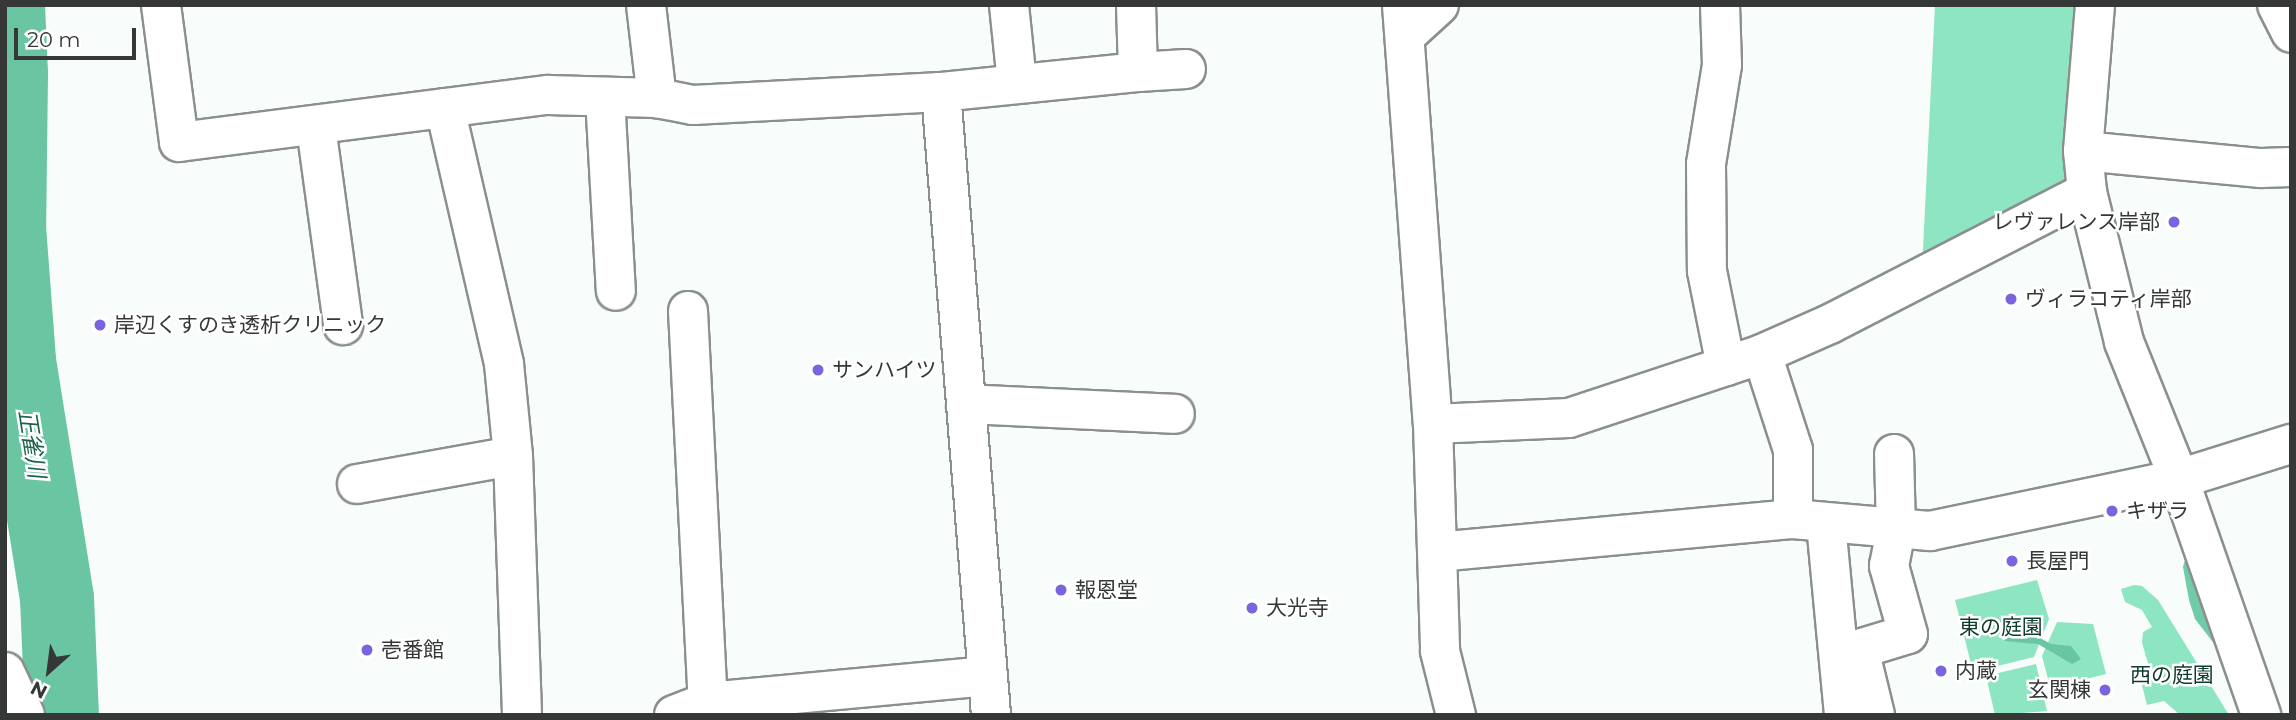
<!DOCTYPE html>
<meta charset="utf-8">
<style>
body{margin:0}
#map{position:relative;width:2296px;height:720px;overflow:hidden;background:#f8fcfa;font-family:Montserrat,"Noto Sans JP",sans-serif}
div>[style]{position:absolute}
.green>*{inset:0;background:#8de5c1}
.forest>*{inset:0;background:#70cca8}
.water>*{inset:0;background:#6ac6a2}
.river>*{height:74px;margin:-37px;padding:0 37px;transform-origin:37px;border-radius:37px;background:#6ac6a2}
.roads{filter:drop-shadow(2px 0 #8b8f8d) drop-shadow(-2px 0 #8b8f8d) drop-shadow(0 2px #8b8f8d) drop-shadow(0 -2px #8b8f8d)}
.minor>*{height:38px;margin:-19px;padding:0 19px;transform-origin:19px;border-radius:19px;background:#fff}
.dots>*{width:19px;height:19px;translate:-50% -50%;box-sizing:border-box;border:4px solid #fff;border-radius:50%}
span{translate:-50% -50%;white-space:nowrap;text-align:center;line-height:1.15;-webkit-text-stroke:5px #fff;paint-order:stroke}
.poi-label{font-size:21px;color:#363837}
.right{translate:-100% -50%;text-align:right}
.left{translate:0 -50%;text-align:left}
.park-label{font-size:21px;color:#103a2b}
.water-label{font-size:23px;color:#1e644c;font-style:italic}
.frame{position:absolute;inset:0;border:7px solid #363837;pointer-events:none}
.north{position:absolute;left:14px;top:636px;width:70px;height:70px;-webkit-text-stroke:5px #fff;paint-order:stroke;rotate:208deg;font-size:19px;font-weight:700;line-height:28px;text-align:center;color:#363837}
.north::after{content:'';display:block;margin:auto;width:24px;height:32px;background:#363837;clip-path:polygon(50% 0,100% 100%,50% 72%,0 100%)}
.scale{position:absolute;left:14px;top:28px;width:122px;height:32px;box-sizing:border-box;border:4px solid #363837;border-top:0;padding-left:9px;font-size:21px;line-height:24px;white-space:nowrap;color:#363837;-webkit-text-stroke:5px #fff;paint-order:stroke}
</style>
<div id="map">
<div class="green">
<i style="clip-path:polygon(1935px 5px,2084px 5px,2073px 192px,1922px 270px)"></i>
<i style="clip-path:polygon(2037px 580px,2049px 619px,2034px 657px,1973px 672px,1955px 600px)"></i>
<i style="clip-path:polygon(2134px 585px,2142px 586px,2158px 600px,2229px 715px,2180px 715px,2164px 701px,2147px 705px,2141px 681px,2142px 668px,2148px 663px,2142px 643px,2143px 632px,2152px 627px,2142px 610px,2125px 602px,2121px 589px)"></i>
<i style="clip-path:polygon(2057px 622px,2093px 624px,2106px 674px,2069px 683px,2072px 694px,2053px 698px,2042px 656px)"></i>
<i style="clip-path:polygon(2036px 664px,2047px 711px,1995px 715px,1986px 676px)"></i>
</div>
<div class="forest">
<i style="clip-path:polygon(2186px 556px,2219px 650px,2195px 619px,2189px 600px,2183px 567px)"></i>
</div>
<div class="water">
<i style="clip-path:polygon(2003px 616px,2020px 621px,2031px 633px,2051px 644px,2071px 646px,2081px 659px,2072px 664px,2038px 644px,2005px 641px,1995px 628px)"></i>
</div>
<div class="river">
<i style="left:8px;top:5px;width:69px;rotate:87.5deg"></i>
<i style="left:11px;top:74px;width:153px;rotate:90.7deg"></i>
<i style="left:9px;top:227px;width:134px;rotate:85.7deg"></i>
<i style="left:19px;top:361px;width:240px;rotate:80.9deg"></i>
<i style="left:57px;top:598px;width:117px;rotate:87.6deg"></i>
</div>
<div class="roads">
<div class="minor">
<i style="left:161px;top:5px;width:138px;rotate:82.5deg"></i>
<i style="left:179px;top:142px;width:372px;rotate:-7.3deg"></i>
<i style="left:548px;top:95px;width:109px;rotate:1.6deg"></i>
<i style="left:657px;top:98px;width:37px;rotate:11deg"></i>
<i style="left:693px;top:105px;width:248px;rotate:-3deg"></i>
<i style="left:941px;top:92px;width:198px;rotate:-5.8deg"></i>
<i style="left:1138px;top:72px;width:67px;rotate:-91.7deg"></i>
<i style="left:646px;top:5px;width:94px;rotate:83.3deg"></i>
<i style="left:1009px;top:5px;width:78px;rotate:84.1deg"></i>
<i style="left:1402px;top:5px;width:420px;rotate:85.8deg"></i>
<i style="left:1433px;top:424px;width:227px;rotate:88.2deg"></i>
<i style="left:1440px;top:651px;width:66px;rotate:76deg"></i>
<i style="left:1720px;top:5px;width:60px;rotate:88.1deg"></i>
<i style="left:1722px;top:65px;width:100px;rotate:99.2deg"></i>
<i style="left:1706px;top:164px;width:107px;rotate:89.5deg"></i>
<i style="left:1707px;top:271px;width:97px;rotate:78.7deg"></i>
<i style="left:2095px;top:5px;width:146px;rotate:94.7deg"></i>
<i style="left:2083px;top:151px;width:41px;rotate:84.4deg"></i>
<i style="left:2087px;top:192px;width:154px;rotate:76.1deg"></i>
<i style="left:2124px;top:342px;width:148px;rotate:68.1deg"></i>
<i style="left:2179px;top:479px;width:250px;rotate:70.8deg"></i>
<i style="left:2277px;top:5px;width:31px;rotate:63deg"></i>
<i style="left:1405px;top:36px;width:46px;rotate:-42.4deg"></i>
<i style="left:1138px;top:72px;width:48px;rotate:-3.6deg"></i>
<i style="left:941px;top:92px;width:625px;rotate:85.41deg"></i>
<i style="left:605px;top:97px;width:194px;rotate:86.8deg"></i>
<i style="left:445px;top:108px;width:263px;rotate:77deg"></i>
<i style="left:504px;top:364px;width:92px;rotate:84.4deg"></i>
<i style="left:513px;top:456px;width:259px;rotate:88deg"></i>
<i style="left:316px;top:127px;width:200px;rotate:82.2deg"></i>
<i style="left:2083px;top:151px;width:179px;rotate:5.5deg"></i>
<i style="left:2261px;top:168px;width:30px;rotate:-2deg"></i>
<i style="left:688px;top:311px;width:392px;rotate:87.1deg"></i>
<i style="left:1762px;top:354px;width:101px;rotate:72.1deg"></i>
<i style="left:1793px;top:450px;width:69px;rotate:90deg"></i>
<i style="left:966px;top:404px;width:209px;rotate:2.7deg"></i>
<i style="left:1433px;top:424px;width:136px;rotate:-2.5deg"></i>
<i style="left:1569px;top:418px;width:203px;rotate:-18.3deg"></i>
<i style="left:1762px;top:354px;width:74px;rotate:-23.8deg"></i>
<i style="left:1830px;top:324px;width:289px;rotate:-27.2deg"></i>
<i style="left:357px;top:484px;width:158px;rotate:-10.2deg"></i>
<i style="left:1826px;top:524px;width:192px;rotate:84.6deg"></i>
<i style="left:1437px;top:552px;width:358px;rotate:-5.3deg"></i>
<i style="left:1793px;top:519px;width:138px;rotate:5deg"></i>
<i style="left:1930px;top:531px;width:254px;rotate:-11.8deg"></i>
<i style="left:2179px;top:479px;width:117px;rotate:-17.4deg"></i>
<i style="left:5px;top:672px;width:47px;rotate:65.1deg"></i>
<i style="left:674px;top:715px;width:36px;rotate:-21deg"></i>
<i style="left:708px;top:702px;width:281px;rotate:-5.3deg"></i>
<i style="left:1875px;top:715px;width:68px;rotate:-103.6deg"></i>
<i style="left:1859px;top:649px;width:51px;rotate:-17deg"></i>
<i style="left:1908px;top:634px;width:71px;rotate:-105.6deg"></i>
<i style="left:1889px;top:566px;width:38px;rotate:-79deg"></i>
<i style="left:1896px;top:529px;width:75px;rotate:-91.5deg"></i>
</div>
</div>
<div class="dots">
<i style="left:2174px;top:222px;background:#7b64df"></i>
<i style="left:2011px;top:299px;background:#7b64df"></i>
<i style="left:100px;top:325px;background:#7b64df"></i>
<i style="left:818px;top:370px;background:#7b64df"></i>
<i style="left:2112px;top:511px;background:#7b64df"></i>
<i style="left:2012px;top:561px;background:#7b64df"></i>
<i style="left:1061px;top:590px;background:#7b64df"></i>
<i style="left:1252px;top:608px;background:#7b64df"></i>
<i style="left:367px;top:650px;background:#7b64df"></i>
<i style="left:1941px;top:671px;background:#7b64df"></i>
<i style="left:2105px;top:690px;background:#7b64df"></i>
</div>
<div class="poi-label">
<span class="right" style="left:2160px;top:222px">レヴァレンス岸部</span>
<span class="left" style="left:2025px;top:299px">ヴィラコティ岸部</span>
<span class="left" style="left:114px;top:325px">岸辺くすのき透析クリニック</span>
<span class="left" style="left:832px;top:370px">サンハイツ</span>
<span class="left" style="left:2126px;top:511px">キザラ</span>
<span class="left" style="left:2026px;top:561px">長屋門</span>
<span class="left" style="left:1075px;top:590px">報恩堂</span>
<span class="left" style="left:1266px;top:608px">大光寺</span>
<span class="left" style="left:381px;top:650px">壱番館</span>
<span class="left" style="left:1955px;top:671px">内蔵</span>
<span class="right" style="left:2091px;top:690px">玄関棟</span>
</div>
<div class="park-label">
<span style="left:2001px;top:627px">東の庭園</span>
<span style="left:2172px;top:675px">西の庭園</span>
</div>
<div class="water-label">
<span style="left:32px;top:444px;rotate:81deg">正雀川</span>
</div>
<div class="frame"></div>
<div class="north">N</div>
<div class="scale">20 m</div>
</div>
